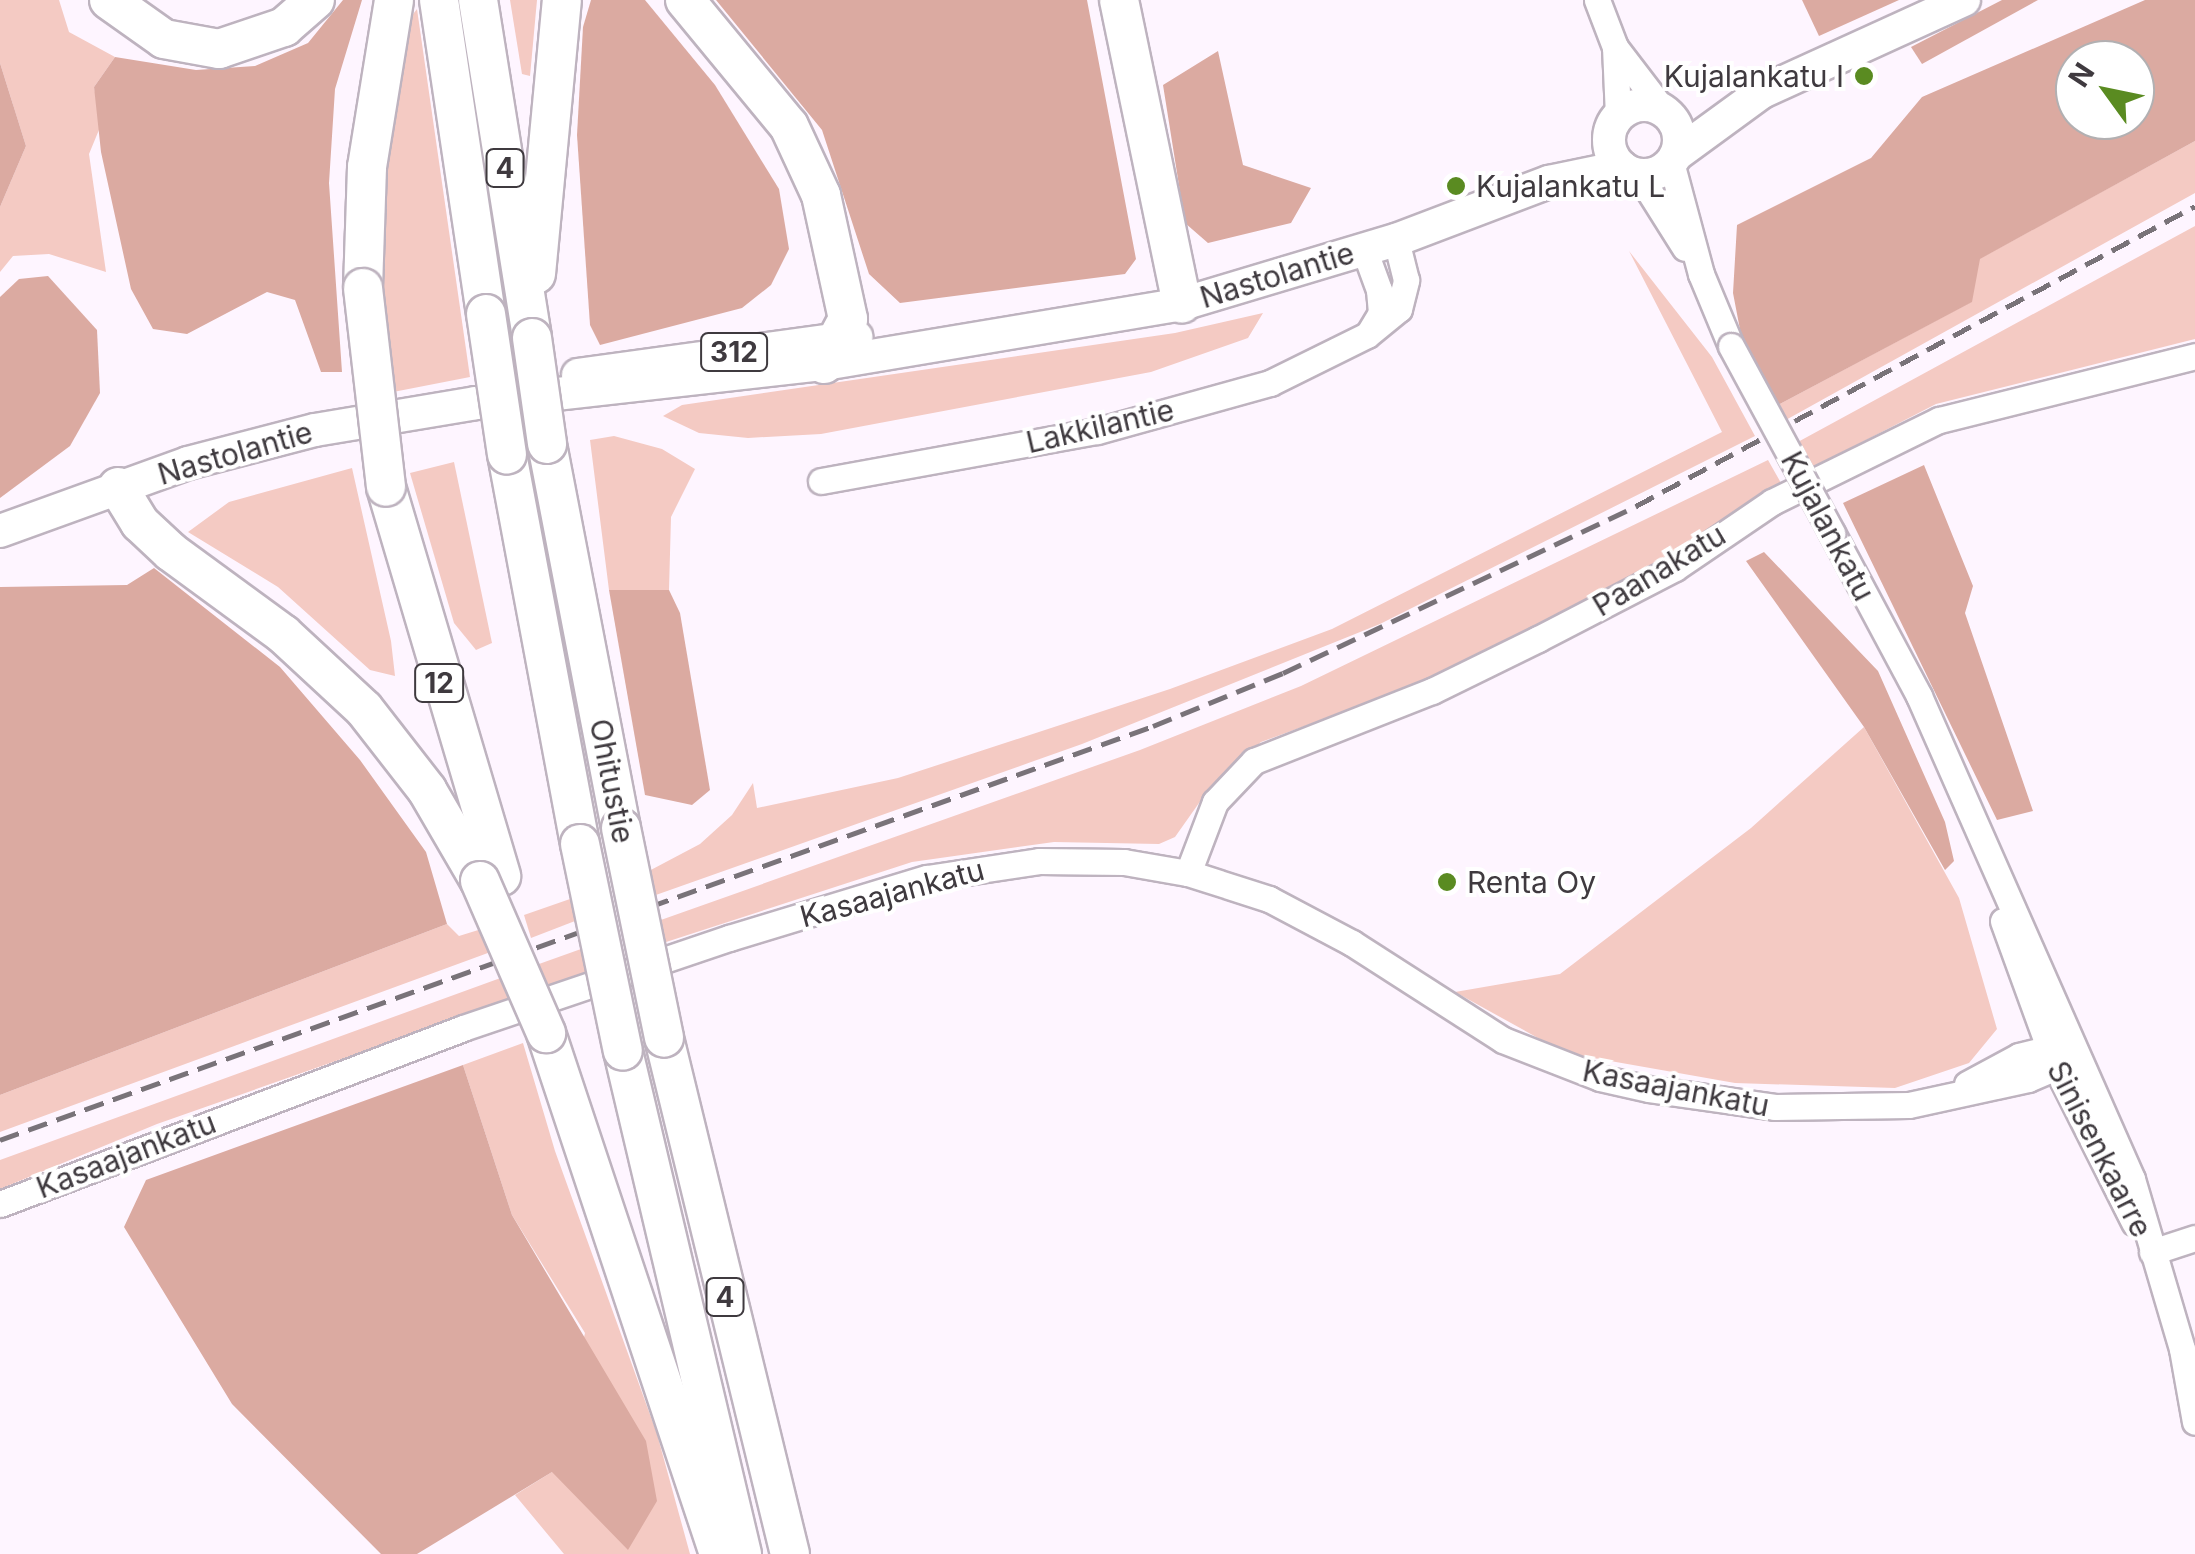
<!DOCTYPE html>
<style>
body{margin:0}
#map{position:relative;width:2195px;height:1554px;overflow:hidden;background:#fef5ff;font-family:Inter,sans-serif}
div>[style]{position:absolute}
.green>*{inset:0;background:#f4cac3}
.forest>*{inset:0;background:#dbaaa1}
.roads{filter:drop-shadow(2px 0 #beb3bf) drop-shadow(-2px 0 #beb3bf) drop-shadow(0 2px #beb3bf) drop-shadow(0 -2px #beb3bf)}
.minor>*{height:25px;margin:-12.5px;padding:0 12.5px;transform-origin:12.5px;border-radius:12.5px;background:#fff}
.major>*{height:32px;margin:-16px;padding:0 16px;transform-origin:16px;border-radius:16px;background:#fff}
.major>.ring{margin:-16px;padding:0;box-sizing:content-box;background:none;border:32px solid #fff;border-radius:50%}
.highway>*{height:38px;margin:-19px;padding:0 19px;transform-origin:19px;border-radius:19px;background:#fff}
.rail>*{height:5px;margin-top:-2.5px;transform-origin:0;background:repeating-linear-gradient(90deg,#797379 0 20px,transparent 0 30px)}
.bridges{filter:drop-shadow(2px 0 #beb3bf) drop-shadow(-2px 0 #beb3bf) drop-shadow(0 2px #beb3bf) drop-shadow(0 -2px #beb3bf)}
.minor-bridge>*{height:25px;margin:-12.5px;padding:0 12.5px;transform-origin:12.5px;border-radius:12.5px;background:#fff}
.highway-bridge>*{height:38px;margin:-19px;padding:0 19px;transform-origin:19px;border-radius:19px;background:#fff}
.dots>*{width:28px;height:28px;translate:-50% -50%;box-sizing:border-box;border:5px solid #fff;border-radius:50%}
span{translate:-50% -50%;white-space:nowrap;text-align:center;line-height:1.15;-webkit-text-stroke:8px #fff;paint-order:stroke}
.shield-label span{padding:2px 8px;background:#fff;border:2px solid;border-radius:8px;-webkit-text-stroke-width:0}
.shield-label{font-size:28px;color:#3f3a3f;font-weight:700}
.poi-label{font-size:30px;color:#3f3a3f}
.right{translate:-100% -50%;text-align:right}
.left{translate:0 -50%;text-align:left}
.street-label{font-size:30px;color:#3f3a3f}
.north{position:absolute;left:2055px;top:40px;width:100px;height:100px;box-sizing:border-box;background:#fff;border:2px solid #b2b0b2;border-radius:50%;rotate:303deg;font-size:28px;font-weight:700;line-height:40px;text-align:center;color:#3f3a3f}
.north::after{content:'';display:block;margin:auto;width:35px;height:45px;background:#5a8b21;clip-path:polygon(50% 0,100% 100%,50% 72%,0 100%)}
</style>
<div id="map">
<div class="green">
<i style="clip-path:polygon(0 0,59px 0,69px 32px,115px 57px,94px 87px,101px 125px,89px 154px,106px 272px,49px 254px,13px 256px,0 272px,0 207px,26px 146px,0 63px)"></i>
<i style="clip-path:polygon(510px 0,537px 0,530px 76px,522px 74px)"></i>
<i style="clip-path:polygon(417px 9px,470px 377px,388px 393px,379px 218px,403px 27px)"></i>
<i style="clip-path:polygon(2195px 141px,2195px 193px,1784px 421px,1776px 406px,1971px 302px,1979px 259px)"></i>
<i style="clip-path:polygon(2195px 226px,2195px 339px,1936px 404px,1810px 469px,1796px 443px)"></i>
<i style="clip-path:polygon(1629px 251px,1712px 357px,1755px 436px,1380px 624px,1082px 744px,653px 896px,647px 872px,700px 844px,732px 815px,753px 783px,757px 808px,898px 778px,1170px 689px,1332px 629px,1722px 432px)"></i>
<i style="clip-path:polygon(1263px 313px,1248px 338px,1151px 372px,821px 434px,748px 438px,699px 433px,663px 416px,682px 405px,1175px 333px)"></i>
<i style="clip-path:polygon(614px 436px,662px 449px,695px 469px,671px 517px,669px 590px,609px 590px,590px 440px)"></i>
<i style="clip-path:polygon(1768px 460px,1781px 483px,1626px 582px,1430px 680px,1261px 742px,1211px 786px,1175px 837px,1159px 844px,1054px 842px,912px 862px,663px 943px,658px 921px,1140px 750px,1301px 686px)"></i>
<i style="clip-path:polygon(454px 462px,492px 643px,476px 650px,454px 623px,410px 473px)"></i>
<i style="clip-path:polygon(352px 468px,391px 641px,395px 676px,370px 670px,278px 587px,188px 532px,229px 502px)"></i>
<i style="clip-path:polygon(1864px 727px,1959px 898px,1997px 1029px,1969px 1063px,1895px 1088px,1735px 1083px,1565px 1053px,1455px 992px,1560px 974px,1751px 828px)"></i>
<i style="clip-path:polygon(570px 899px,575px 921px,531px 938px,524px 915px)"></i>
<i style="clip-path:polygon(447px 924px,459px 936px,488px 927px,496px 950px,0 1132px,0 1095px)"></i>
<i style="clip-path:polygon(581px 949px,586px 972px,546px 987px,539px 964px)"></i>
<i style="clip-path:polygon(506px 976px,515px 998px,157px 1124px,0 1189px,0 1160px)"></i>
<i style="clip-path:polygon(523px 1043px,555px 1151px,657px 1434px,690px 1554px,564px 1554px,515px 1495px,552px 1472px,585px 1333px,512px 1215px,463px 1065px)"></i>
</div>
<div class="forest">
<i style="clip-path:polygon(343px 0,362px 0,335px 89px,329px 183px,342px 372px,321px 372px,295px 300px,267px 292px,187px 334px,153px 329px,131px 289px,101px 152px,94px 87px,115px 57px,196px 70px,255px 66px,308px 43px)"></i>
<i style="clip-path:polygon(591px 0,645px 0,715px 85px,779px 189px,789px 249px,771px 285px,742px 308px,600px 345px,590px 325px,577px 135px,583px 27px)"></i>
<i style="clip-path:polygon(716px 0,1087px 0,1136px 259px,1125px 274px,900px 303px,869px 274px,822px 130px)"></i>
<i style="clip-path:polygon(1802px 0,1899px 0,1819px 36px)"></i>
<i style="clip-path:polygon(2002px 0,2038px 0,1922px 64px,1911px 47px)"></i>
<i style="clip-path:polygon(evenodd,2145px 0,2195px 0,2195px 141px,1980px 259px,1972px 302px,1776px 406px,1742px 340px,1733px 293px,1737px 225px,1871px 158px,1922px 97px,2145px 0,2075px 60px,2135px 60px,2135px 120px,2075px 120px,2075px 60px)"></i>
<i style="clip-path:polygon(1218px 51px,1243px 165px,1311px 188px,1291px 223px,1208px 243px,1185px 223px,1163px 85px)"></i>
<i style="clip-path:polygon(0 63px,26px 146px,0 207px)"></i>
<i style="clip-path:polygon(48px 276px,97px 330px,100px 393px,70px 446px,0 498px,0 297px,19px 279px)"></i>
<i style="clip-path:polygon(1924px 465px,1973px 586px,1965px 613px,2033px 811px,1997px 820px,1843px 503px)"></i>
<i style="clip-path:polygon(1764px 552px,1878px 671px,1945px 822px,1954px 861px,1945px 870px,1864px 727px,1746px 561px)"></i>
<i style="clip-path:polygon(154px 568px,280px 667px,360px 760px,426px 852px,447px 924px,0 1095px,0 587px,127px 585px)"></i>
<i style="clip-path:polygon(609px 590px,669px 590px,680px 613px,710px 790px,692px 805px,645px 795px)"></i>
<i style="clip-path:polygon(463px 1065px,512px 1215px,646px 1441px,657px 1501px,628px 1550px,552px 1472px,417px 1554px,381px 1554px,232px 1404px,124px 1227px,146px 1180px)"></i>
</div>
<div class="roads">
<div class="minor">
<i style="left:1597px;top:0;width:50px;rotate:69deg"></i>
<i style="left:1615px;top:47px;width:81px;rotate:52.6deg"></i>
<i style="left:1615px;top:47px;width:70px;rotate:87.5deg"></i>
<i style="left:1671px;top:162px;width:116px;rotate:75deg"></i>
<i style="left:1701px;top:274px;width:78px;rotate:67.4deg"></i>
<i style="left:1639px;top:175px;width:86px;rotate:57.8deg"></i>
<i style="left:1364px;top:249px;width:44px;rotate:69.9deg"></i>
<i style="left:1379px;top:290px;width:23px;rotate:85deg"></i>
<i style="left:1381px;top:313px;width:21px;rotate:121deg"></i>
<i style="left:821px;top:481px;width:280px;rotate:-10.3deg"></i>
<i style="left:1097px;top:431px;width:180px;rotate:-15.5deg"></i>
<i style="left:1270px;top:383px;width:108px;rotate:-26.3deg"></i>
<i style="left:1367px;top:335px;width:41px;rotate:-39.1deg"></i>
<i style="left:1399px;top:309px;width:30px;rotate:-76deg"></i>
<i style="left:1406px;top:280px;width:41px;rotate:-104deg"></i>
<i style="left:1832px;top:533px;width:185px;rotate:61.9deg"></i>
<i style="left:1919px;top:696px;width:528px;rotate:66.2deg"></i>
<i style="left:2132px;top:1179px;width:177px;rotate:73.6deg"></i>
<i style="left:2182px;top:1349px;width:74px;rotate:79.9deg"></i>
<i style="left:1188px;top:873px;width:76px;rotate:-69.2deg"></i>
<i style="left:1215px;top:802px;width:57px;rotate:-46.4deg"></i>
<i style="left:1254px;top:761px;width:191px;rotate:-21.5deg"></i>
<i style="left:1432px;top:691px;width:118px;rotate:-26.1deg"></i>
<i style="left:1538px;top:639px;width:154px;rotate:-27.4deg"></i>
<i style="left:1675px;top:568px;width:117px;rotate:-34.2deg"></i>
<i style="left:1772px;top:502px;width:186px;rotate:-26.2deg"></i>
<i style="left:1939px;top:420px;width:264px;rotate:-14deg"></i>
<i style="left:2003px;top:921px;width:155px;rotate:70deg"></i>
<i style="left:2056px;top:1067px;width:174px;rotate:63.3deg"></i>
<i style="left:1967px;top:1084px;width:59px;rotate:-28.3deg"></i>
<i style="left:2019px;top:1056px;width:45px;rotate:-14deg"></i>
<i style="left:0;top:1204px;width:495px;rotate:-20.8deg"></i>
<i style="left:463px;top:1028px;width:281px;rotate:-18.7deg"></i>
<i style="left:729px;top:938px;width:207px;rotate:-16.9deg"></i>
<i style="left:927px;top:878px;width:113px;rotate:-8.6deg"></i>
<i style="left:1039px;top:861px;width:85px;rotate:0.7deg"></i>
<i style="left:1124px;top:862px;width:65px;rotate:9.8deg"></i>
<i style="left:1188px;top:873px;width:85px;rotate:17.8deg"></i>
<i style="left:1269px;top:899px;width:94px;rotate:27.9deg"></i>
<i style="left:1352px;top:943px;width:179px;rotate:32.7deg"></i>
<i style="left:1503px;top:1040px;width:104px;rotate:21.4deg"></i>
<i style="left:1600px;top:1078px;width:50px;rotate:12.7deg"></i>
<i style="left:1649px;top:1089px;width:127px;rotate:8.1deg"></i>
<i style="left:1775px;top:1107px;width:134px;rotate:-0.9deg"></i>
<i style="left:1909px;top:1105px;width:122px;rotate:-12.3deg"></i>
<i style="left:2028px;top:1079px;width:30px;rotate:-23deg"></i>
<i style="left:2056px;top:1067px;width:24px;rotate:-48deg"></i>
<i style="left:2152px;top:1252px;width:45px;rotate:-18deg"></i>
</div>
<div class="major">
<i class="ring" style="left:1609px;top:105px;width:38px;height:38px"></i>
<i style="left:1677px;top:154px;width:105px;rotate:-36.1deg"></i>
<i style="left:1762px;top:92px;width:222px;rotate:-24.5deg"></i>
<i style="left:578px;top:375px;width:281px;rotate:-7.8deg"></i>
<i style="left:0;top:531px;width:200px;rotate:-19.9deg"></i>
<i style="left:188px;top:463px;width:131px;rotate:-14.6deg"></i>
<i style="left:315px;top:430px;width:163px;rotate:-9.5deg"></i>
<i style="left:476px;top:403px;width:350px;rotate:-6.4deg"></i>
<i style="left:824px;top:364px;width:363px;rotate:-9.5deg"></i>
<i style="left:1182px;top:304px;width:223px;rotate:-16.7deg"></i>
<i style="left:1396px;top:240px;width:164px;rotate:-20.8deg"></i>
<i style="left:1549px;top:182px;width:74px;rotate:-11.8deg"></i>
</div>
<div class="highway">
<i style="left:109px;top:0;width:67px;rotate:35.3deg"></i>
<i style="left:164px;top:39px;width:56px;rotate:10.3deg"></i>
<i style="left:219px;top:49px;width:69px;rotate:-18.7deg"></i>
<i style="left:284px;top:27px;width:41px;rotate:-41.1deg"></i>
<i style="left:439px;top:0;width:317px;rotate:81.5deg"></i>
<i style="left:478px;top:0;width:342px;rotate:80.9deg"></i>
<i style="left:685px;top:0;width:163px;rotate:50.5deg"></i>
<i style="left:789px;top:126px;width:76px;rotate:65.1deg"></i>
<i style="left:821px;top:195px;width:127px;rotate:77.7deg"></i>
<i style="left:848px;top:319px;width:51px;rotate:118.1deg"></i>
<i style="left:1119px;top:0;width:310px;rotate:78.3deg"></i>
<i style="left:536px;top:274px;width:275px;rotate:-84.6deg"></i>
<i style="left:363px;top:288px;width:121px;rotate:-88.1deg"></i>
<i style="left:367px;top:167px;width:169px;rotate:-80.8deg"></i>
<i style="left:547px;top:444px;width:391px;rotate:79.1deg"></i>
<i style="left:507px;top:454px;width:397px;rotate:79.4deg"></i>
<i style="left:118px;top:487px;width:42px;rotate:58.6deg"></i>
<i style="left:140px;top:523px;width:42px;rotate:43.1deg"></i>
<i style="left:171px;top:552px;width:139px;rotate:36.2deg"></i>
<i style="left:283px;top:634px;width:110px;rotate:42.8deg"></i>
<i style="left:364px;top:709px;width:103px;rotate:52.1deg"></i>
<i style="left:427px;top:790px;width:105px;rotate:59.8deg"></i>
<i style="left:386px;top:487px;width:406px;rotate:73.5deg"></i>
<i style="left:546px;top:1033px;width:549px;rotate:71.63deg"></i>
<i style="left:664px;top:1038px;width:531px;rotate:76.28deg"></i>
<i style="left:623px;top:1051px;width:517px;rotate:76.69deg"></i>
</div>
</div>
<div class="rail">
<i style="left:0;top:1140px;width:1225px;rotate:-19.75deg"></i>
<i style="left:1153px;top:726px;width:140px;rotate:-22.2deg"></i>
<i style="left:1283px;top:673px;width:391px;rotate:-25.3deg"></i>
<i style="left:1636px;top:506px;width:634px;rotate:-28.22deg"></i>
</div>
<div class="bridges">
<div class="minor-bridge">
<i style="left:1731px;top:346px;width:213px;rotate:61.6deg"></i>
</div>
<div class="highway-bridge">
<i style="left:363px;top:288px;width:200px;rotate:83.4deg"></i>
<i style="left:486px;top:314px;width:142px;rotate:81.5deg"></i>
<i style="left:532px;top:338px;width:107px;rotate:81.9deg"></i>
<i style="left:621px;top:828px;width:214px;rotate:78.4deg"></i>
<i style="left:580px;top:844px;width:211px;rotate:78.3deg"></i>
<i style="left:480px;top:881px;width:166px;rotate:66.5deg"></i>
</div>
</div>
<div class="dots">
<i style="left:1864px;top:76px;background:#5a8b21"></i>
<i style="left:1456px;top:186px;background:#5a8b21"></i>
<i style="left:1447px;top:882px;background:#5a8b21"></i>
</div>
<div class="shield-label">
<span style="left:505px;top:168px">4</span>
<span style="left:734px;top:352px">312</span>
<span style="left:439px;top:683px">12</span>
<span style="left:725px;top:1297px">4</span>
</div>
<div class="poi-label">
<span class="right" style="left:1844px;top:76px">Kujalankatu I</span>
<span class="left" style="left:1476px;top:186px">Kujalankatu L</span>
<span class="left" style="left:1467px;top:882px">Renta Oy</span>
</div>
<div class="street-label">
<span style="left:1277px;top:275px;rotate:-17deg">Nastolantie</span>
<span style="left:1100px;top:426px;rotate:-13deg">Lakkilantie</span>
<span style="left:235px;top:453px;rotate:-16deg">Nastolantie</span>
<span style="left:1828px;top:526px;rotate:62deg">Kujalankatu</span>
<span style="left:1659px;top:570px;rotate:-31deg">Paanakatu</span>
<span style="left:612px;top:781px;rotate:79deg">Ohitustie</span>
<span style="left:892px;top:893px;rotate:-15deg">Kasaajankatu</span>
<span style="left:1676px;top:1088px;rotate:11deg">Kasaajankatu</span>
<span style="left:2100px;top:1149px;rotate:63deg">Sinisenkaarre</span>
<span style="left:126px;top:1155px;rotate:-21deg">Kasaajankatu</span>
</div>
<div class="north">N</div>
</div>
